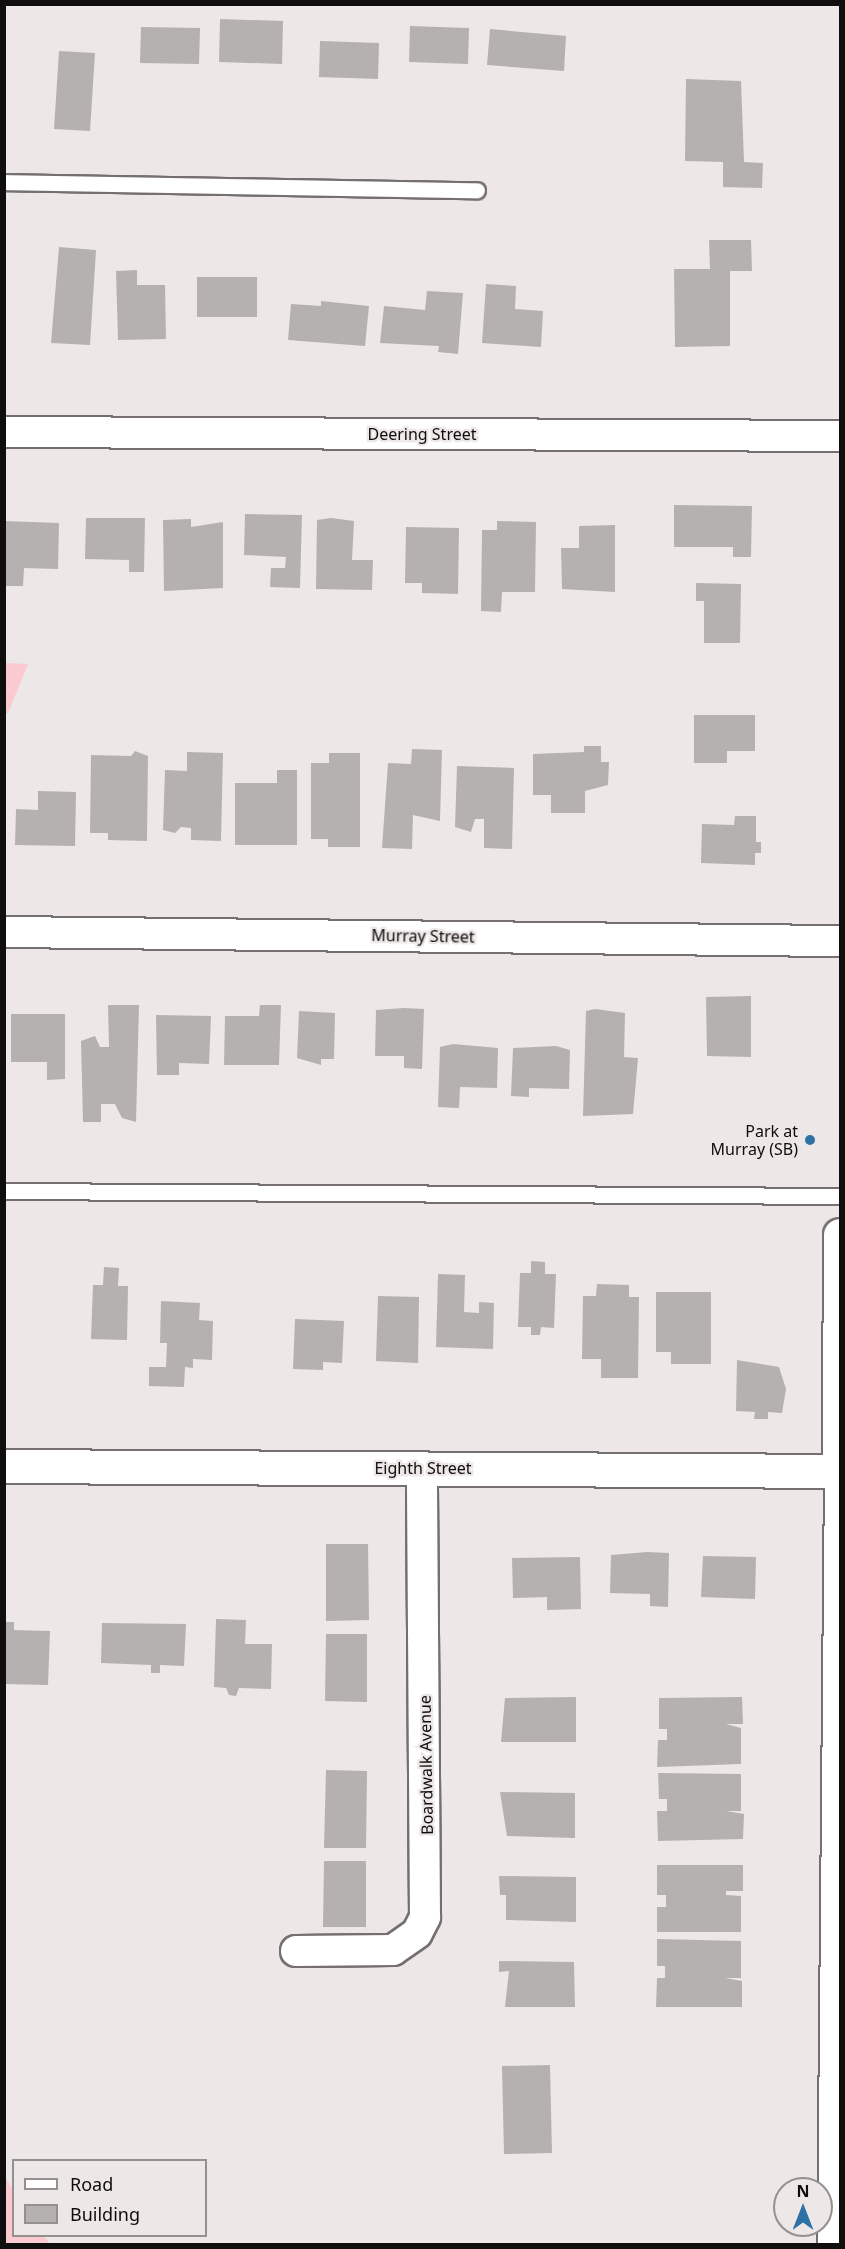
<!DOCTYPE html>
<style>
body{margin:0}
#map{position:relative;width:845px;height:2249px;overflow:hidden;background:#ede7e7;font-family:"Noto Sans",sans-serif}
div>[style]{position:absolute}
.green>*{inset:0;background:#facad0}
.building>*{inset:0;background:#b6b1b1}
.roads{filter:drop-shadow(2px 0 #756f70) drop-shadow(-2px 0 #756f70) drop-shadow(0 2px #756f70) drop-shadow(0 -2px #756f70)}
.service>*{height:15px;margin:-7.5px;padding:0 7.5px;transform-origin:7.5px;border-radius:7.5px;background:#fff}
.minor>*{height:30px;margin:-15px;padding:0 15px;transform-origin:15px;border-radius:15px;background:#fff}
.tertiary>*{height:33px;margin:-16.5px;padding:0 16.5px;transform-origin:16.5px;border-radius:16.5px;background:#fff}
.dots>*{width:16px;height:16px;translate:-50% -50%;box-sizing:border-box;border:3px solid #ede7e7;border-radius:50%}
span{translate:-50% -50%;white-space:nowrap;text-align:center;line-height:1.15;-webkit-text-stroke:4.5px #ede7e7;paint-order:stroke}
.street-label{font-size:16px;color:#0f0d0d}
.poi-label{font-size:16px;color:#0f0d0d}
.right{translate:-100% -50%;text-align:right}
.frame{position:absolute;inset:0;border:6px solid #0f0d0d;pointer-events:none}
.legend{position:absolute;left:12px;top:2159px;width:195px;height:78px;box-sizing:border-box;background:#ede7e7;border:2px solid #949090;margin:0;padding:8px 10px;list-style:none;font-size:18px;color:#0f0d0d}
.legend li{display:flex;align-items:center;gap:12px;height:30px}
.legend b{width:30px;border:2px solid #949090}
.north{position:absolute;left:773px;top:2177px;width:60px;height:60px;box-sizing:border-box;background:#ede7e7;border:2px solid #949090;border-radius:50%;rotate:0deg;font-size:16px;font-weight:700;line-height:24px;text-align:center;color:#0f0d0d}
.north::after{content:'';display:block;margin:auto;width:21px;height:27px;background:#2e71a7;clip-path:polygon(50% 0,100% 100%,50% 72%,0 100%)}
</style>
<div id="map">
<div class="green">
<i style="clip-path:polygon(5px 663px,28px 664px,8px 713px,5px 713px)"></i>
<i style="clip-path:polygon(4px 2176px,13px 2189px,14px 2236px,44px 2236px,50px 2244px,5px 2244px)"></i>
</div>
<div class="building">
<i style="clip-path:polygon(220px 19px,283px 21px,282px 64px,219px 62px)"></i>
<i style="clip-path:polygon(410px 26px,469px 28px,468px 64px,409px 62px)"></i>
<i style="clip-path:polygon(141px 27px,200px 28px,199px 64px,140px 63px)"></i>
<i style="clip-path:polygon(490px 29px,566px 36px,564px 71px,487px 65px)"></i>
<i style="clip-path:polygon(320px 41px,379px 43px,378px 79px,319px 77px)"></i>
<i style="clip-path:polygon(59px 51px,95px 53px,90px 131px,54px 129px)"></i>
<i style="clip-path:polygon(686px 79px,741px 81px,744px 162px,763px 163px,762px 188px,723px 187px,723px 162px,685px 161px)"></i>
<i style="clip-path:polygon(709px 240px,751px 240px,752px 271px,730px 271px,730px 346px,675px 347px,674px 269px,710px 269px)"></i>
<i style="clip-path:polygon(59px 247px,96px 250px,90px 345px,51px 343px)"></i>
<i style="clip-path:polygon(137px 270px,137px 285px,165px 285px,166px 339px,118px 340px,116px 271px)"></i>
<i style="clip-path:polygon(197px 277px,257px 277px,257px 317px,197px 317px)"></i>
<i style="clip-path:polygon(486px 284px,516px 286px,515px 309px,543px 311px,541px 347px,482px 343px)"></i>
<i style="clip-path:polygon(427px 291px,463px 293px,458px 354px,438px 352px,439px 346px,380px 343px,384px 306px,425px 310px)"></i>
<i style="clip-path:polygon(321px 301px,369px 306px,365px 346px,288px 340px,291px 304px,321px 306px)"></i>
<i style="clip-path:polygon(674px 505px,752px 506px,751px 557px,733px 557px,733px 547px,674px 547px)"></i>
<i style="clip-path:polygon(245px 514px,302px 515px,300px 588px,270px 587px,271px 568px,285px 568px,286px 557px,244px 555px)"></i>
<i style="clip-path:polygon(86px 518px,145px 518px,144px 572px,129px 572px,129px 560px,85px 559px)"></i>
<i style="clip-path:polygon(331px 518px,354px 521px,352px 560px,373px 560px,372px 590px,316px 589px,317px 520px)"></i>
<i style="clip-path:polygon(191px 519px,191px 527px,223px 522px,223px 588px,164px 591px,163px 520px)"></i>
<i style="clip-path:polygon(4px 521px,59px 523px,58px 569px,24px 568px,23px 586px,5px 586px)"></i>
<i style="clip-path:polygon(497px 521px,536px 522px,535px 592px,502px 592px,501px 612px,481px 611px,482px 530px,497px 530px)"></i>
<i style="clip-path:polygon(615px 525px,615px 592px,562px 589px,561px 548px,579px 548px,579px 526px)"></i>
<i style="clip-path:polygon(406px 527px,459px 528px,458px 594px,422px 593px,422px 583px,405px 583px)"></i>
<i style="clip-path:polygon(696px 583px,741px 584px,740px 643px,704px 643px,704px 601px,696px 601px)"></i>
<i style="clip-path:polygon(694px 715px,755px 715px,755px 751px,727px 751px,727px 763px,694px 763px)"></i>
<i style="clip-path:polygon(584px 746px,601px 746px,601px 762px,609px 762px,608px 785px,585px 791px,585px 813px,551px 813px,551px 795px,533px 795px,533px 754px,584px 752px)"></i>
<i style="clip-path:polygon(412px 749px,442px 750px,440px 821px,413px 815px,412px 849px,382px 848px,388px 763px,411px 764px)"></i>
<i style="clip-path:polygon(135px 751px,148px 756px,147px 841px,108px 840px,108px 833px,90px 833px,91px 755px,131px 756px)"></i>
<i style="clip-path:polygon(187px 752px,223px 753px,221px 841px,191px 840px,191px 828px,181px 827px,175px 833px,163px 830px,165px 770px,187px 771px)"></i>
<i style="clip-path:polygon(329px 753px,360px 753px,360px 847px,328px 847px,328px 839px,311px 839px,311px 763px,329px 763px)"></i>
<i style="clip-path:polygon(457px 766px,514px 768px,512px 849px,484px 848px,484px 819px,475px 819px,471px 832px,455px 827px)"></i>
<i style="clip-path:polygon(277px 770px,297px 770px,297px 845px,235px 845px,235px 783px,277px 783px)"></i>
<i style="clip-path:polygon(38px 791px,76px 792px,75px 846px,15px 845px,16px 809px,38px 810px)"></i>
<i style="clip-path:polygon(735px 816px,756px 816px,756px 842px,761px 842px,761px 853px,755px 853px,755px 865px,701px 863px,702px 824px,734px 825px)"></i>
<i style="clip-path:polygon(751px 996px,751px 1057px,707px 1056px,706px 997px)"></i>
<i style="clip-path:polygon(108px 1005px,139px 1005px,136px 1122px,122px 1118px,115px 1104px,101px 1104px,101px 1122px,83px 1122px,81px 1041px,95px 1036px,100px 1047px,109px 1047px)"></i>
<i style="clip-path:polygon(260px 1005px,281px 1005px,279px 1065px,224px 1065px,225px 1016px,259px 1016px)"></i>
<i style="clip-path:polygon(404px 1008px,424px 1009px,422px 1069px,404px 1068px,404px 1056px,375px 1056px,376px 1010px)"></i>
<i style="clip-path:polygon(595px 1009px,625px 1013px,624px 1057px,638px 1058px,633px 1114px,583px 1116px,586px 1011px)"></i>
<i style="clip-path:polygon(299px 1011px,335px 1013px,334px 1059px,321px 1059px,321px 1065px,297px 1058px)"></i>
<i style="clip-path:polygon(11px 1014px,65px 1014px,65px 1079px,47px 1080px,47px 1062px,11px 1062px)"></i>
<i style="clip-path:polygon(156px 1015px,211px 1016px,209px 1064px,179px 1063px,179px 1075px,157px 1075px)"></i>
<i style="clip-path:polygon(453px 1044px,498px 1048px,497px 1088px,460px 1087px,459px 1108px,438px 1107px,440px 1047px)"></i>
<i style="clip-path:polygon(556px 1046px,570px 1050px,569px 1089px,529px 1088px,529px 1097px,511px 1096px,513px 1048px)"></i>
<i style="clip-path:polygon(531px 1261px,545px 1262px,545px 1274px,556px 1274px,554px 1328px,541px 1327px,540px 1335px,531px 1335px,531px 1327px,518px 1327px,520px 1273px,531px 1273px)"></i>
<i style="clip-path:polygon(104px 1267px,119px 1268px,118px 1286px,128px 1286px,127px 1340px,91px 1339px,93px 1285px,103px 1285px)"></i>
<i style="clip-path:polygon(438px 1274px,465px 1275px,464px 1312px,479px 1313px,479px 1302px,494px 1303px,493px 1349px,436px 1347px)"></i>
<i style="clip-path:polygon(597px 1284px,629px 1285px,629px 1297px,639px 1297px,638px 1378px,601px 1378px,601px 1359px,582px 1359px,583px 1296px,596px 1296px)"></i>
<i style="clip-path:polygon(656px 1292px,711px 1292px,711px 1364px,671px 1364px,671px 1352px,656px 1352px)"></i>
<i style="clip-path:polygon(378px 1296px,419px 1297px,418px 1363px,376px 1361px)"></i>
<i style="clip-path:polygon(161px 1301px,200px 1303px,199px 1320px,213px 1321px,212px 1360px,193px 1359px,193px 1368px,185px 1367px,184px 1387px,149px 1386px,149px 1367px,166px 1367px,167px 1343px,160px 1343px)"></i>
<i style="clip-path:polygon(295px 1319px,344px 1321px,342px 1363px,323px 1362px,323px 1370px,293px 1369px)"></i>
<i style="clip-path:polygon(737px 1360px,779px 1367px,786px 1389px,782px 1413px,768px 1412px,768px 1419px,754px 1419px,755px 1412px,736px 1411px)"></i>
<i style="clip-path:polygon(326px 1544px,368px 1544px,369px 1620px,326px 1621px)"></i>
<i style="clip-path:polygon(647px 1552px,669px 1553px,668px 1607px,650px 1606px,650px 1594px,610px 1593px,611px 1555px)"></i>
<i style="clip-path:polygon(703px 1556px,756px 1557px,755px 1599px,701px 1597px)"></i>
<i style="clip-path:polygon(580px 1557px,581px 1609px,547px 1610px,547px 1597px,513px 1598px,512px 1558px)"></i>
<i style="clip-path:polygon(216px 1619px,246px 1620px,245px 1644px,272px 1644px,271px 1689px,239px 1688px,236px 1696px,229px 1695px,226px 1688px,214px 1687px)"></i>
<i style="clip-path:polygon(4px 1622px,14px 1622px,14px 1630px,50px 1631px,48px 1685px,4px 1684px)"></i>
<i style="clip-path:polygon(102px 1623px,186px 1624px,184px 1666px,160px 1665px,160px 1673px,151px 1673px,151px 1665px,101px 1663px)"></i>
<i style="clip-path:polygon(326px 1634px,367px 1634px,367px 1702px,325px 1701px)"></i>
<i style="clip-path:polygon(576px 1697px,576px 1742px,501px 1742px,505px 1698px)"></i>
<i style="clip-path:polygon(742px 1697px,743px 1724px,726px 1724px,741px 1728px,741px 1764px,657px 1767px,658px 1740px,667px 1740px,667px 1729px,659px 1729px,659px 1698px)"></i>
<i style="clip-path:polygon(326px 1770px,367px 1771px,366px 1848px,324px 1848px)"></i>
<i style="clip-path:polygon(658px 1773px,741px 1774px,741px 1811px,726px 1811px,744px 1814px,743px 1839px,658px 1841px,657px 1811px,667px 1811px,667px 1799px,659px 1799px)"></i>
<i style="clip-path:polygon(500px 1792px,575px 1793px,575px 1838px,507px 1836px)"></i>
<i style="clip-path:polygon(324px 1861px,366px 1861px,366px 1927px,323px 1927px)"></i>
<i style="clip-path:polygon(657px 1865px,743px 1865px,743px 1891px,726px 1891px,726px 1895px,741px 1896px,741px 1932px,657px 1932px,657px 1907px,666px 1907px,666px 1895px,657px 1895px)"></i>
<i style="clip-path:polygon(499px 1876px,576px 1877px,576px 1922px,506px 1920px,506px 1895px,500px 1895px)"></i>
<i style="clip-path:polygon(657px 1939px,741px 1941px,741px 1978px,725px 1978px,742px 1981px,742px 2007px,656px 2007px,657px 1978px,665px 1978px,665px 1966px,657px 1966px)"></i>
<i style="clip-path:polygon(499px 1961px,574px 1962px,575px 2007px,505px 2007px,509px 1971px,499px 1972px)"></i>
<i style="clip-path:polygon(550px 2065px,552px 2153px,504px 2154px,502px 2066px)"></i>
</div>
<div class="roads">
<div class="service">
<i style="left:4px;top:182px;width:473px;rotate:1deg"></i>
<i style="left:4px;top:1191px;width:836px;rotate:0.34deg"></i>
</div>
<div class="minor">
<i style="left:4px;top:432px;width:836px;rotate:0.27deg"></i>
<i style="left:4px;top:932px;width:836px;rotate:0.62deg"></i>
<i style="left:296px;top:1951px;width:97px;rotate:-0.6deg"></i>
<i style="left:393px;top:1950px;width:29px;rotate:-35deg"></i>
<i style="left:417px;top:1933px;width:18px;rotate:-63deg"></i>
<i style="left:425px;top:1917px;width:449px;rotate:-90.4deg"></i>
<i style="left:833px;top:2244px;width:773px;rotate:-89.48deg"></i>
</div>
<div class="tertiary">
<i style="left:4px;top:1466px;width:835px;rotate:0.34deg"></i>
<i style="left:839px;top:1471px;width:236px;rotate:-89.8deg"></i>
</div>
</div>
<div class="dots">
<i style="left:810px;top:1140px;background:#2e71a7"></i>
</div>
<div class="street-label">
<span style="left:422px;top:434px">Deering Street</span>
<span style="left:423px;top:936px;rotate:1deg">Murray Street</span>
<span style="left:423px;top:1468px">Eighth Street</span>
<span style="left:426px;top:1765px;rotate:-91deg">Boardwalk Avenue</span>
</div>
<div class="poi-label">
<span class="right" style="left:798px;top:1140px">Park at<br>Murray (SB)</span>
</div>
<div class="frame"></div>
<ul class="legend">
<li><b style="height:8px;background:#fff"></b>Road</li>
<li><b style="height:16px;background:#b6b1b1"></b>Building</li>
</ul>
<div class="north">N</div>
</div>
